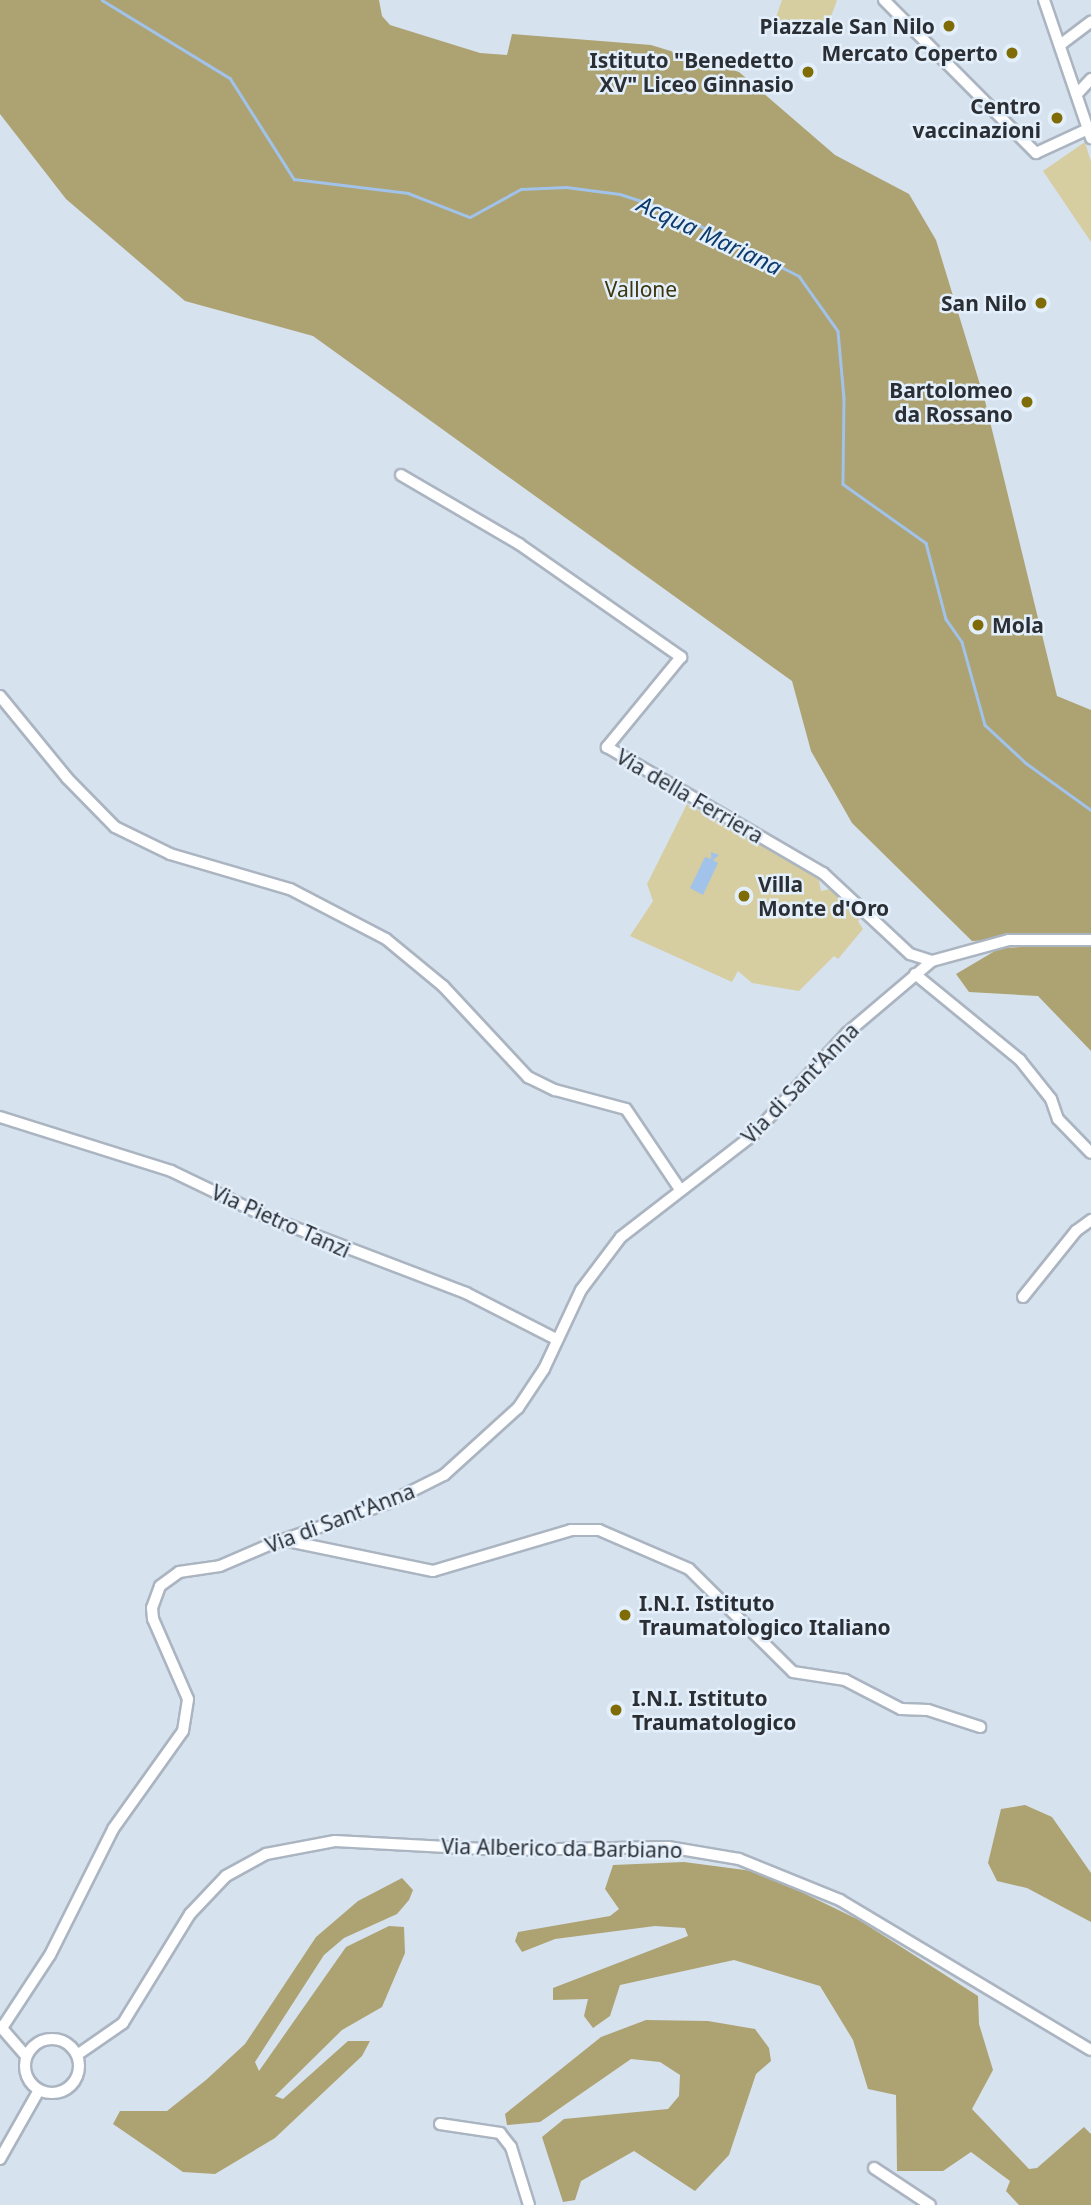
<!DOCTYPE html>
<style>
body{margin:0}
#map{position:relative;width:1091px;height:2205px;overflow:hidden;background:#d7e2ef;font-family:"Noto Sans",sans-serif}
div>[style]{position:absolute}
.green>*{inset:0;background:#d6cda0}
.forest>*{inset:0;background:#ada272}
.water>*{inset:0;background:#a1c2e9}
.stream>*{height:2.5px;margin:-1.25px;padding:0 1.25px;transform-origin:1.25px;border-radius:1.25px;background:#a1c2e9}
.roads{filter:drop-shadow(2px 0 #abb5c1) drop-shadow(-2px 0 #abb5c1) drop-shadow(0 2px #abb5c1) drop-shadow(0 -2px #abb5c1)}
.minor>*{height:10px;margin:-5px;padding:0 5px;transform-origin:5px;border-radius:5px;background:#fff}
.minor>.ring{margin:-5px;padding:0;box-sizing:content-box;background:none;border:10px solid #fff;border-radius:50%}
.dots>*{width:19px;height:19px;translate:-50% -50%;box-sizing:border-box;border:4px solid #e4effc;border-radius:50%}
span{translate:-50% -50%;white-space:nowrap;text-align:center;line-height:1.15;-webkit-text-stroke:5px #e4effc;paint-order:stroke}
.poi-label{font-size:21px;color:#2b2f34;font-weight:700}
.right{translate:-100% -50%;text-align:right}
.left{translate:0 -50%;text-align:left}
.park-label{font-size:21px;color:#3d350c}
.street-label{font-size:21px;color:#2b2f34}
.water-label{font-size:23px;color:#0d3b6b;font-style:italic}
</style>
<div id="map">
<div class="green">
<i style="clip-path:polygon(782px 0,837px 0,824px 36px,775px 20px)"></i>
<i style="clip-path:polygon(1085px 142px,1091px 162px,1091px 242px,1043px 171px)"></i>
<i style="clip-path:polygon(687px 804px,818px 876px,821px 891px,830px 889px,861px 918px,858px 921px,863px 929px,838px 959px,834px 956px,799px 991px,752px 983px,738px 971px,732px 982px,630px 936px,653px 901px,647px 884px)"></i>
</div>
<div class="forest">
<i style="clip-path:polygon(0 0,379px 0,382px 16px,390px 25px,480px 53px,507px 55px,512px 34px,651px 45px,739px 72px,835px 155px,909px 194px,936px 240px,985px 401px,1057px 696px,1091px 710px,1091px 935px,972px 941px,852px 823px,811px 751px,792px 681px,313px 336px,185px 301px,66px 199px,0 114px)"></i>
<i style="clip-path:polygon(1091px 944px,1091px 1051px,1038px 996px,969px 992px,956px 974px,1000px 948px)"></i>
<i style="clip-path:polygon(1025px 1805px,1052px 1817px,1091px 1873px,1091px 1922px,1027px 1888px,997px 1881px,988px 1863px,1001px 1809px)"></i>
<i style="clip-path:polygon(684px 1862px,760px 1872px,859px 1920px,978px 1996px,979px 2024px,993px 2070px,972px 2109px,1029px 2169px,1037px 2168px,1084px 2127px,1091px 2134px,1091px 2205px,1019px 2205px,1006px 2191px,1010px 2181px,971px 2152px,943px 2171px,897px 2171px,896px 2095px,868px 2089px,853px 2040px,820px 1986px,734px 1960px,620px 1985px,610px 2016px,593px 2028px,584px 2016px,588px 1999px,553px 2000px,553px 1988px,688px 1936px,685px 1928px,655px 1926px,555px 1939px,522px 1952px,515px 1941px,518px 1932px,610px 1916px,619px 1909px,605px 1889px,613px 1865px)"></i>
<i style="clip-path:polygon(402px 1878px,413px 1890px,409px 1900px,397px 1914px,344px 1938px,324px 1955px,255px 2062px,259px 2071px,346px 1947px,389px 1926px,404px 1927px,405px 1953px,382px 2007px,342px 2030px,275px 2096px,283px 2099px,348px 2041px,370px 2041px,362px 2056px,275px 2138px,215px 2174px,183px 2172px,113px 2124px,120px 2111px,167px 2111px,206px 2080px,245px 2044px,316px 1937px,358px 1901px)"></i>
<i style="clip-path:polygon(646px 2020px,708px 2021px,755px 2029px,769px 2048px,771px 2061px,756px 2074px,729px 2155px,695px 2191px,634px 2151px,581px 2181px,575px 2200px,563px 2202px,542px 2137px,564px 2119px,668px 2109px,679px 2096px,680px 2075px,660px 2062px,631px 2059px,540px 2122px,507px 2125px,505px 2114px,601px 2037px)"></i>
</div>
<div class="water">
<i style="clip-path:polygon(711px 852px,719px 855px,713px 860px,718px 863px,703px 895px,690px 888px,705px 857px,711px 859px)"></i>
</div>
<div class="stream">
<i style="left:102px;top:0;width:150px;rotate:31.4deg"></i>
<i style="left:230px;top:78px;width:120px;rotate:57.6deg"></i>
<i style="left:294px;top:179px;width:115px;rotate:7deg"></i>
<i style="left:408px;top:193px;width:66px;rotate:21.2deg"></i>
<i style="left:470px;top:217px;width:58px;rotate:-28.8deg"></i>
<i style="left:521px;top:189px;width:45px;rotate:-2.5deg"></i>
<i style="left:566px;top:187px;width:54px;rotate:7.4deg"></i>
<i style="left:620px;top:194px;width:52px;rotate:18.1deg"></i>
<i style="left:669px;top:210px;width:146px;rotate:26.9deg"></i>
<i style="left:799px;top:276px;width:67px;rotate:54.7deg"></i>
<i style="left:838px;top:331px;width:67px;rotate:84.9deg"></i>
<i style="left:844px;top:398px;width:86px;rotate:90.7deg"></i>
<i style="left:843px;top:484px;width:102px;rotate:35.4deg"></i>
<i style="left:926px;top:543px;width:79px;rotate:75.3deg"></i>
<i style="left:946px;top:619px;width:28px;rotate:55deg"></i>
<i style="left:962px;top:642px;width:86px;rotate:74.5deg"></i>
<i style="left:985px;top:725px;width:56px;rotate:42.8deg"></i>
<i style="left:1026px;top:763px;width:80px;rotate:35.9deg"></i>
</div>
<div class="roads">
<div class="minor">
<i style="left:884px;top:0;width:216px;rotate:45.2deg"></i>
<i style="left:1036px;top:153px;width:57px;rotate:-24.8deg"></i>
<i style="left:1044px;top:0;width:146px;rotate:71.2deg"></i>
<i style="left:1060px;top:45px;width:39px;rotate:-37deg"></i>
<i style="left:1077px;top:94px;width:21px;rotate:-47deg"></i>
<i style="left:401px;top:475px;width:137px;rotate:30.3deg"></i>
<i style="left:519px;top:544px;width:198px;rotate:34.9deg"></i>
<i style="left:681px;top:657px;width:117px;rotate:129.4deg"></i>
<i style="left:607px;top:747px;width:250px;rotate:30.3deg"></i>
<i style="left:823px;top:873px;width:119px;rotate:43deg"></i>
<i style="left:910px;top:954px;width:23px;rotate:18deg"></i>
<i style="left:0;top:696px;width:106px;rotate:50.7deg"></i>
<i style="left:67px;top:778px;width:69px;rotate:45.6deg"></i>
<i style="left:115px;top:827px;width:61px;rotate:26.1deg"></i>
<i style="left:170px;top:854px;width:125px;rotate:16.3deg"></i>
<i style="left:290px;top:889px;width:108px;rotate:27.5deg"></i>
<i style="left:386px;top:939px;width:74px;rotate:39.5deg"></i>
<i style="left:443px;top:986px;width:125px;rotate:47deg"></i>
<i style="left:528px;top:1077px;width:30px;rotate:26deg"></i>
<i style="left:555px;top:1090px;width:73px;rotate:15deg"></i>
<i style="left:626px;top:1109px;width:95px;rotate:56.1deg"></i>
<i style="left:915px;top:974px;width:136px;rotate:39.3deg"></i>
<i style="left:1020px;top:1060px;width:50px;rotate:51.5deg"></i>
<i style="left:1051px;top:1099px;width:21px;rotate:71deg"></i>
<i style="left:1058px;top:1119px;width:47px;rotate:45.9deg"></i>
<i style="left:0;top:1117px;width:179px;rotate:17.5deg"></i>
<i style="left:171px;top:1171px;width:106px;rotate:25.6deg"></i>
<i style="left:267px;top:1217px;width:213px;rotate:20.9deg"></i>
<i style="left:466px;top:1293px;width:101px;rotate:27.1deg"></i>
<i style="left:1023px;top:1297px;width:85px;rotate:-51.2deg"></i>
<i style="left:1076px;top:1231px;width:19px;rotate:-36deg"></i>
<i style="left:288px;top:1541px;width:148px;rotate:11.7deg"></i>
<i style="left:433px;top:1571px;width:144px;rotate:-16.5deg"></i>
<i style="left:571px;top:1530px;width:28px"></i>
<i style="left:599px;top:1530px;width:98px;rotate:23.4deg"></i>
<i style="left:689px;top:1569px;width:146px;rotate:44.7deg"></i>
<i style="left:793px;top:1672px;width:53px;rotate:8.7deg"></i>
<i style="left:845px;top:1680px;width:63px;rotate:27.4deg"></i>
<i style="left:901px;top:1709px;width:27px;rotate:2deg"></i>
<i style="left:928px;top:1710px;width:55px;rotate:18.1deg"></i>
<i style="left:0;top:2026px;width:40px;rotate:49deg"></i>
<i style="left:2px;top:2028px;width:87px;rotate:-56.7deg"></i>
<i style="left:50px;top:1955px;width:141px;rotate:-63.4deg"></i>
<i style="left:113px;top:1829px;width:120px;rotate:-54.5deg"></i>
<i style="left:183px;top:1731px;width:32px;rotate:-81deg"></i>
<i style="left:188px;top:1699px;width:87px;rotate:-113.6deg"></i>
<i style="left:153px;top:1619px;width:11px;rotate:-95deg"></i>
<i style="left:152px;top:1608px;width:23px;rotate:-70deg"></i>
<i style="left:160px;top:1586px;width:24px;rotate:-36deg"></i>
<i style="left:179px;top:1572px;width:41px;rotate:-8.3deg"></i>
<i style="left:220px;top:1566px;width:56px;rotate:-23.3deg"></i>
<i style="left:271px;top:1544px;width:122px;rotate:-19.2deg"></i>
<i style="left:386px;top:1504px;width:65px;rotate:-26.6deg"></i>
<i style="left:444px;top:1475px;width:100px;rotate:-42.2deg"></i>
<i style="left:518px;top:1408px;width:47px;rotate:-56.3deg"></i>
<i style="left:544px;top:1369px;width:87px;rotate:-64.9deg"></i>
<i style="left:581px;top:1290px;width:66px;rotate:-53deg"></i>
<i style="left:621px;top:1237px;width:167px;rotate:-37.7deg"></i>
<i style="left:753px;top:1135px;width:139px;rotate:-47.3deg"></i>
<i style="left:847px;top:1033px;width:111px;rotate:-40.3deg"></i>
<i style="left:932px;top:961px;width:80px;rotate:-15.3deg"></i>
<i style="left:1009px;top:940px;width:82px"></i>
<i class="ring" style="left:25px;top:2039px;width:44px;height:44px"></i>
<i style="left:77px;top:2055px;width:56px;rotate:-34.8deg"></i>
<i style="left:123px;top:2023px;width:128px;rotate:-58.4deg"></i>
<i style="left:190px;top:1914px;width:52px;rotate:-46.5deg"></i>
<i style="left:226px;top:1876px;width:46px;rotate:-28.8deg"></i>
<i style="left:266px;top:1854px;width:70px;rotate:-10.7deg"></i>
<i style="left:335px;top:1841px;width:168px;rotate:3.1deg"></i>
<i style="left:503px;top:1850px;width:165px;rotate:-1deg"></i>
<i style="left:668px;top:1847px;width:72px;rotate:9.6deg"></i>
<i style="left:739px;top:1859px;width:109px;rotate:22.1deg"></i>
<i style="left:840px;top:1900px;width:292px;rotate:30.9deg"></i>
<i style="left:440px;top:2124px;width:61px;rotate:8.5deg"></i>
<i style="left:500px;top:2133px;width:18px;rotate:52deg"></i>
<i style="left:511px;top:2147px;width:61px;rotate:72.8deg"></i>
<i style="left:0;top:2159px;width:79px;rotate:-60.5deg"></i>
<i style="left:874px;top:2168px;width:67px;rotate:33.5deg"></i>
</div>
</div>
<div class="dots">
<i style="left:949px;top:26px;background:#7f6c06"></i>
<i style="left:1012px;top:53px;background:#7f6c06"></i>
<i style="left:808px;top:72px;background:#7f6c06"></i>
<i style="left:1057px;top:118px;background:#7f6c06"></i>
<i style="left:1041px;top:303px;background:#7f6c06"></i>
<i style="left:1027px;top:402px;background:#7f6c06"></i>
<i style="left:978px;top:625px;background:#7f6c06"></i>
<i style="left:744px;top:896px;background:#7f6c06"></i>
<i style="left:625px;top:1615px;background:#7f6c06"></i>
<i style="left:616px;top:1710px;background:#7f6c06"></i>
</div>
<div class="poi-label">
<span class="right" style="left:935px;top:26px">Piazzale San Nilo</span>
<span class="right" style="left:998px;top:53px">Mercato Coperto</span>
<span class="right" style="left:794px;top:72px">Istituto "Benedetto<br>XV" Liceo Ginnasio</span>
<span class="right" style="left:1041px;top:118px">Centro<br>vaccinazioni</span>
<span class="right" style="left:1027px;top:303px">San Nilo</span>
<span class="right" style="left:1013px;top:402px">Bartolomeo<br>da Rossano</span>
<span class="left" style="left:992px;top:625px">Mola</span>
<span class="left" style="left:758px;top:896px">Villa<br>Monte d'Oro</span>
<span class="left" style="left:639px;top:1615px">I.N.I. Istituto<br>Traumatologico Italiano</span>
<span class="left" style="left:632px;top:1710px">I.N.I. Istituto<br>Traumatologico</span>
</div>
<div class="park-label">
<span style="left:641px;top:289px">Vallone</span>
</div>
<div class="street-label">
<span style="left:690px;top:796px;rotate:30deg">Via della Ferriera</span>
<span style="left:800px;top:1083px;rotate:-46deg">Via di Sant'Anna</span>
<span style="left:281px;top:1221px;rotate:24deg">Via Pietro Tanzi</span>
<span style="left:340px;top:1518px;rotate:-21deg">Via di Sant'Anna</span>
<span style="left:562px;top:1848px;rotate:1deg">Via Alberico da Barbiano</span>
</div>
<div class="water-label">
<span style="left:710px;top:235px;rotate:25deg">Acqua Mariana</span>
</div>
</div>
